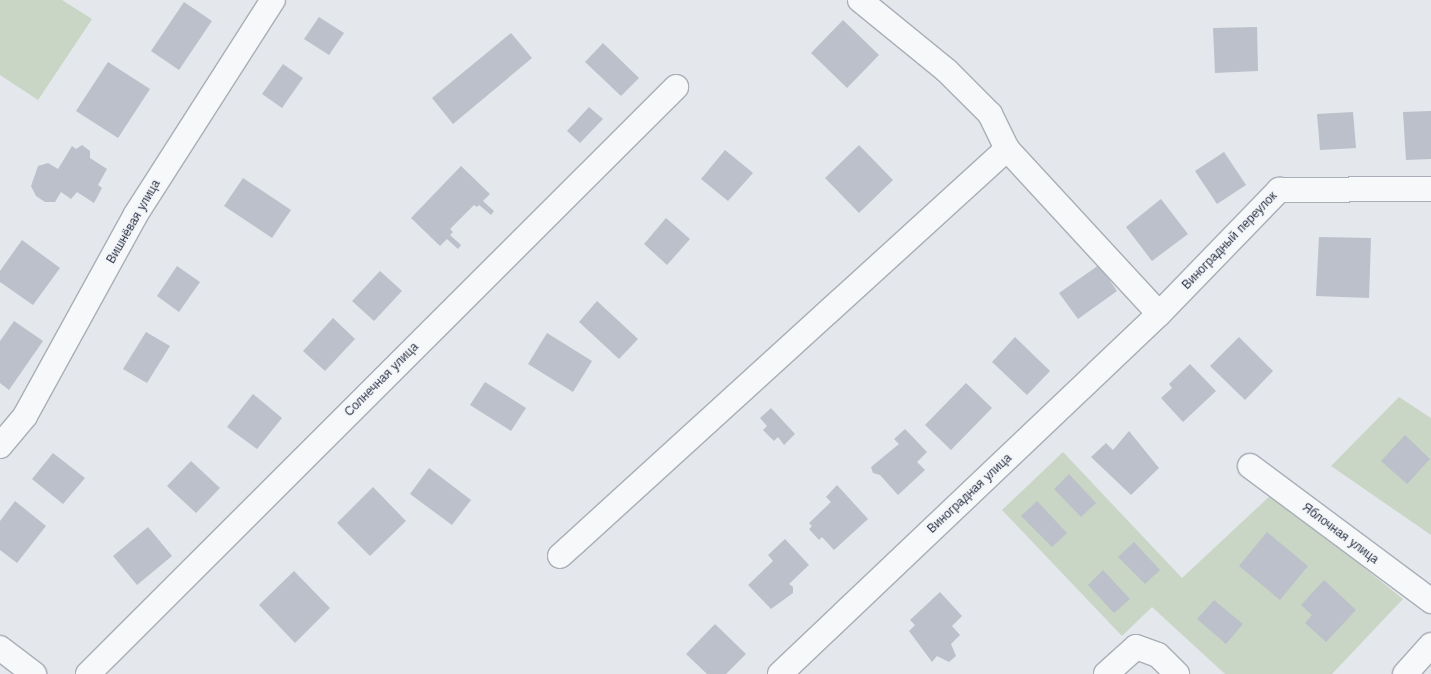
<!DOCTYPE html>
<meta charset="utf-8">
<style>
body{margin:0}
#map{position:relative;width:1431px;height:674px;overflow:hidden;background:#e4e7ec;font-family:"Work Sans",sans-serif}
div>[style]{position:absolute}
.green>*{inset:0;background:#c9d6c5}
.building>*{inset:0;background:#bbc0ca}
.roads{filter:drop-shadow(1px 0 #a9aeb7) drop-shadow(-1px 0 #a9aeb7) drop-shadow(0 1px #a9aeb7) drop-shadow(0 -1px #a9aeb7)}
.minor>*{height:24px;margin:-12px;padding:0 12px;transform-origin:12px;border-radius:12px;background:#f7f8fa}
span{translate:-50% -50%;white-space:nowrap;text-align:center;line-height:1.15;-webkit-text-stroke:4.5px #f4f6f9;paint-order:stroke}
.street-label{font-size:12px;color:#2b3445}
</style>
<div id="map">
<div class="green">
<i style="clip-path:polygon(0 0,62px 0,92px 19px,38px 100px,0 75px)"></i>
<i style="clip-path:polygon(1399px 397px,1431px 418px,1431px 535px,1331px 466px)"></i>
<i style="clip-path:polygon(1063px 452px,1182px 578px,1272px 494px,1403px 599px,1332px 674px,1225px 674px,1152px 607px,1122px 636px,1002px 510px)"></i>
</div>
<div class="building">
<i style="clip-path:polygon(184px 2px,212px 21px,179px 70px,151px 51px)"></i>
<i style="clip-path:polygon(319px 17px,344px 33px,329px 55px,304px 39px)"></i>
<i style="clip-path:polygon(843px 20px,879px 55px,847px 88px,811px 53px)"></i>
<i style="clip-path:polygon(1257px 27px,1258px 71px,1215px 73px,1213px 28px)"></i>
<i style="clip-path:polygon(511px 33px,532px 58px,453px 124px,432px 98px)"></i>
<i style="clip-path:polygon(603px 43px,639px 78px,621px 96px,585px 62px)"></i>
<i style="clip-path:polygon(108px 62px,150px 89px,118px 138px,76px 111px)"></i>
<i style="clip-path:polygon(283px 64px,303px 78px,282px 108px,262px 94px)"></i>
<i style="clip-path:polygon(589px 107px,603px 119px,580px 143px,567px 131px)"></i>
<i style="clip-path:polygon(1431px 111px,1431px 159px,1406px 160px,1403px 112px)"></i>
<i style="clip-path:polygon(1353px 112px,1356px 148px,1320px 150px,1317px 114px)"></i>
<i style="clip-path:polygon(82px 145px,90px 151px,90px 158px,107px 169px,98px 185px,102px 188px,94px 203px,77px 192px,71px 199px,61px 192px,55px 202px,45px 202px,36px 196px,31px 186px,38px 166px,48px 163px,58px 169px,72px 146px,76px 149px)"></i>
<i style="clip-path:polygon(859px 145px,893px 180px,859px 213px,825px 178px)"></i>
<i style="clip-path:polygon(725px 150px,753px 173px,728px 201px,701px 179px)"></i>
<i style="clip-path:polygon(1224px 152px,1246px 185px,1217px 204px,1195px 171px)"></i>
<i style="clip-path:polygon(461px 166px,490px 194px,483px 201px,494px 211px,491px 215px,479px 205px,477px 207px,474px 205px,450px 229px,453px 232px,450px 235px,461px 245px,458px 249px,447px 239px,440px 246px,411px 218px)"></i>
<i style="clip-path:polygon(243px 178px,291px 210px,272px 238px,224px 206px)"></i>
<i style="clip-path:polygon(1161px 199px,1188px 234px,1152px 261px,1126px 227px)"></i>
<i style="clip-path:polygon(666px 218px,690px 239px,667px 265px,644px 244px)"></i>
<i style="clip-path:polygon(1319px 237px,1371px 238px,1369px 298px,1316px 296px)"></i>
<i style="clip-path:polygon(22px 240px,60px 268px,33px 305px,0 282px,0 271px)"></i>
<i style="clip-path:polygon(1099px 265px,1117px 291px,1078px 319px,1059px 293px)"></i>
<i style="clip-path:polygon(177px 266px,200px 282px,179px 312px,157px 296px)"></i>
<i style="clip-path:polygon(380px 271px,402px 291px,374px 321px,352px 301px)"></i>
<i style="clip-path:polygon(597px 301px,638px 339px,619px 359px,579px 322px)"></i>
<i style="clip-path:polygon(333px 318px,355px 339px,325px 371px,303px 351px)"></i>
<i style="clip-path:polygon(14px 321px,43px 341px,9px 390px,0 383px,0 341px)"></i>
<i style="clip-path:polygon(146px 332px,170px 346px,147px 383px,123px 369px)"></i>
<i style="clip-path:polygon(547px 333px,592px 361px,573px 392px,528px 364px)"></i>
<i style="clip-path:polygon(1015px 337px,1050px 371px,1027px 395px,992px 362px)"></i>
<i style="clip-path:polygon(1239px 337px,1273px 371px,1245px 400px,1210px 366px)"></i>
<i style="clip-path:polygon(1190px 364px,1216px 391px,1183px 422px,1161px 398px,1172px 388px,1169px 384px)"></i>
<i style="clip-path:polygon(485px 382px,526px 408px,511px 431px,470px 405px)"></i>
<i style="clip-path:polygon(966px 383px,992px 408px,951px 450px,925px 425px)"></i>
<i style="clip-path:polygon(253px 394px,282px 418px,257px 449px,227px 427px)"></i>
<i style="clip-path:polygon(771px 408px,795px 434px,784px 445px,778px 437px,774px 441px,763px 430px,767px 426px,760px 418px)"></i>
<i style="clip-path:polygon(905px 429px,927px 452px,917px 462px,925px 470px,898px 495px,880px 475px,873px 473px,871px 467px,899px 444px,894px 439px)"></i>
<i style="clip-path:polygon(1129px 431px,1159px 468px,1131px 495px,1091px 457px,1106px 443px,1113px 450px)"></i>
<i style="clip-path:polygon(1405px 435px,1430px 459px,1407px 484px,1381px 461px)"></i>
<i style="clip-path:polygon(53px 453px,85px 478px,63px 504px,32px 479px)"></i>
<i style="clip-path:polygon(191px 461px,220px 488px,196px 513px,167px 486px)"></i>
<i style="clip-path:polygon(429px 468px,471px 500px,452px 525px,410px 494px)"></i>
<i style="clip-path:polygon(1069px 474px,1096px 503px,1081px 517px,1054px 489px)"></i>
<i style="clip-path:polygon(837px 485px,868px 519px,834px 550px,822px 537px,819px 540px,809px 529px,812px 526px,809px 523px,831px 502px,826px 497px)"></i>
<i style="clip-path:polygon(373px 487px,406px 521px,370px 556px,337px 523px)"></i>
<i style="clip-path:polygon(15px 501px,46px 526px,17px 563px,0 550px,0 521px)"></i>
<i style="clip-path:polygon(1037px 501px,1067px 533px,1052px 547px,1021px 516px)"></i>
<i style="clip-path:polygon(148px 527px,172px 556px,137px 585px,113px 556px)"></i>
<i style="clip-path:polygon(1267px 532px,1308px 566px,1280px 600px,1239px 566px)"></i>
<i style="clip-path:polygon(785px 539px,809px 565px,789px 584px,793px 587px,793px 593px,771px 609px,748px 585px,773px 561px,768px 555px)"></i>
<i style="clip-path:polygon(1134px 542px,1160px 570px,1145px 584px,1118px 557px)"></i>
<i style="clip-path:polygon(1103px 570px,1130px 599px,1114px 613px,1088px 585px)"></i>
<i style="clip-path:polygon(294px 571px,330px 608px,295px 643px,259px 605px)"></i>
<i style="clip-path:polygon(1324px 580px,1356px 610px,1326px 642px,1305px 623px,1312px 615px,1301px 605px)"></i>
<i style="clip-path:polygon(940px 592px,962px 616px,952px 626px,960px 635px,951px 644px,956px 656px,949px 662px,937px 656px,932px 662px,909px 631px,915px 625px,910px 620px)"></i>
<i style="clip-path:polygon(1214px 600px,1243px 624px,1226px 644px,1197px 619px)"></i>
<i style="clip-path:polygon(715px 624px,746px 654px,726px 674px,707px 674px,686px 654px)"></i>
</div>
<div class="roads">
<div class="minor">
<i style="left:860px;top:0;width:112px;rotate:39.2deg"></i>
<i style="left:947px;top:71px;width:61px;rotate:45deg"></i>
<i style="left:990px;top:114px;width:39px;rotate:64deg"></i>
<i style="left:1007px;top:149px;width:224px;rotate:47.3deg"></i>
<i style="left:0;top:446px;width:39px;rotate:-50deg"></i>
<i style="left:25px;top:416px;width:230px;rotate:-61.2deg"></i>
<i style="left:136px;top:214px;width:254px;rotate:-57.4deg"></i>
<i style="left:1250px;top:466px;width:226px;rotate:36.7deg"></i>
<i style="left:560px;top:556px;width:605px;rotate:-42.32deg"></i>
<i style="left:0;top:648px;width:43px;rotate:37.4deg"></i>
<i style="left:88px;top:674px;width:831px;rotate:-44.95deg"></i>
<i style="left:780px;top:674px;width:523px;rotate:-43.53deg"></i>
<i style="left:1159px;top:314px;width:173px;rotate:-45.9deg"></i>
<i style="left:1279px;top:190px;width:152px;rotate:-0.4deg"></i>
<i style="left:1106px;top:674px;width:40px;rotate:-42deg"></i>
<i style="left:1136px;top:647px;width:23px;rotate:20deg"></i>
<i style="left:1158px;top:655px;width:27px;rotate:45deg"></i>
<i style="left:1405px;top:674px;width:39px;rotate:-48deg"></i>
</div>
</div>
<div class="street-label">
<span style="left:134px;top:222px;rotate:-60deg">Вишнёвая улица</span>
<span style="left:1230px;top:241px;rotate:-46deg">Виноградный переулок</span>
<span style="left:382px;top:380px;rotate:-45deg">Солнечная улица</span>
<span style="left:970px;top:494px;rotate:-43deg">Виноградная улица</span>
<span style="left:1340px;top:534px;rotate:37deg">Яблочная улица</span>
</div>
</div>
